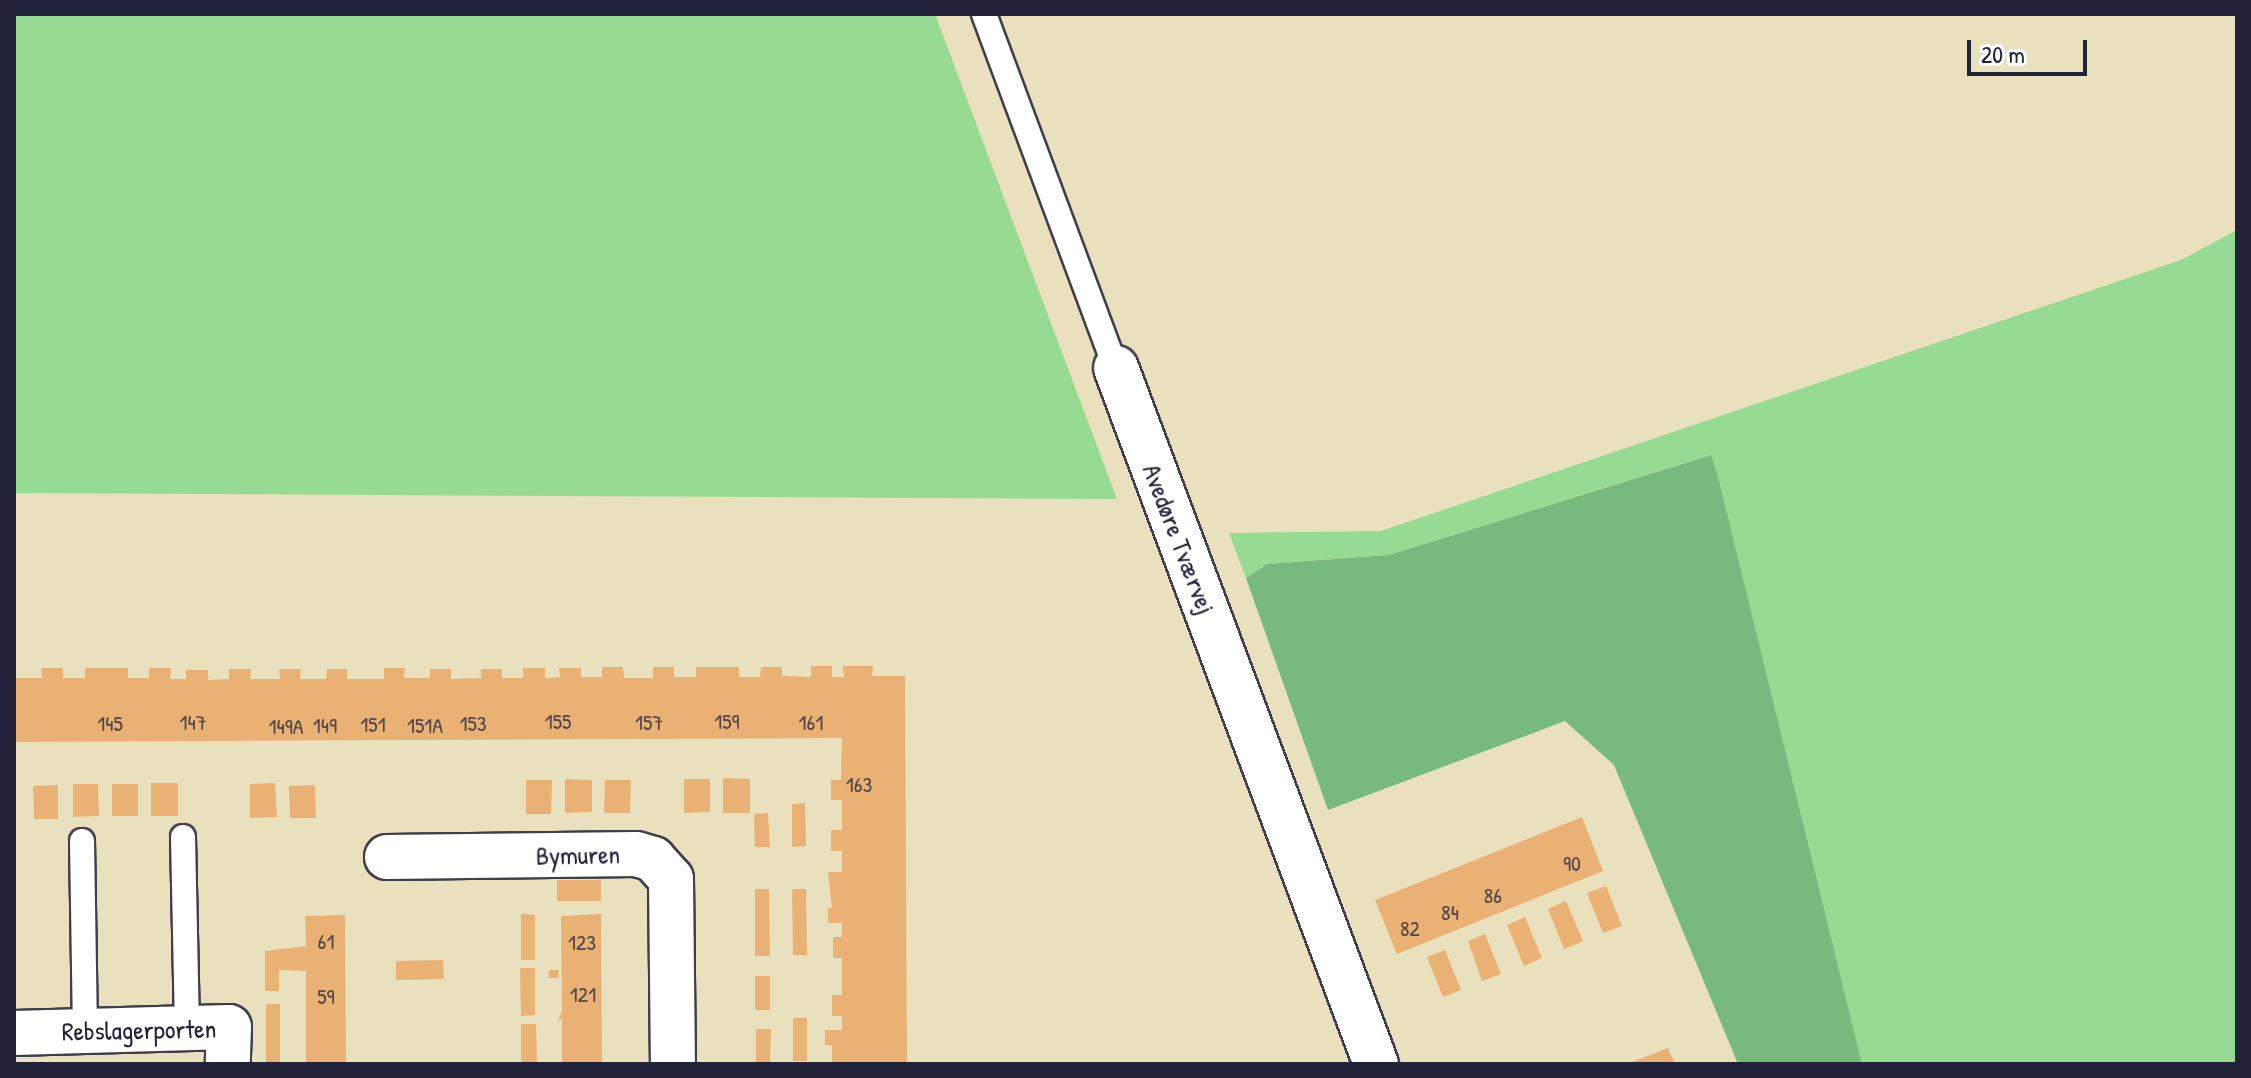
<!DOCTYPE html>
<meta charset="utf-8">
<style>
body{margin:0}
#map{position:relative;width:2251px;height:1078px;overflow:hidden;background:#e9e0bd;font-family:"Patrick Hand",sans-serif}
div>[style]{position:absolute}
.green>*{inset:0;background:#96da93}
.forest>*{inset:0;background:#78ba7d}
.building>*{inset:0;background:#e9b274}
.roads{filter:drop-shadow(2px 0 #403e4e) drop-shadow(-2px 0 #403e4e) drop-shadow(0 2px #403e4e) drop-shadow(0 -2px #403e4e)}
.service>*{height:24px;margin:-12px;padding:0 12px;transform-origin:12px;border-radius:12px;background:#fff}
.minor>*{height:44px;margin:-22px;padding:0 22px;transform-origin:22px;border-radius:22px;background:#fff}
span{translate:-50% -50%;white-space:nowrap;text-align:center;line-height:1.15;-webkit-text-stroke:6px #fff;paint-order:stroke}
.number-label{font-size:22px;color:#544649}
.number-label span{-webkit-text-stroke-width:0}
.street-label{font-size:26px;color:#22223b}
.frame{position:absolute;inset:0;border:16px solid #22223b;pointer-events:none}
.scale{position:absolute;left:1967px;top:40px;width:120px;height:36px;box-sizing:border-box;border:4px solid #22223b;border-top:0;padding-left:10px;font-size:24px;line-height:28px;white-space:nowrap;color:#22223b;-webkit-text-stroke:6px #fff;paint-order:stroke}
</style>
<div id="map">
<div class="green">
<i style="clip-path:polygon(14px 14px,935px 14px,1117px 499px,14px 493px)"></i>
<i style="clip-path:polygon(2237px 230px,2237px 1064px,1862px 1064px,1710px 455px,1389px 555px,1267px 564px,1246px 578px,1229px 533px,1381px 531px,2181px 260px)"></i>
</div>
<div class="forest">
<i style="clip-path:polygon(1711px 455px,1718px 477px,1862px 1064px,1738px 1064px,1614px 765px,1565px 721px,1328px 810px,1246px 578px,1267px 564px,1389px 555px)"></i>
</div>
<div class="building">
<i style="clip-path:polygon(811px 666px,832px 666px,832px 677px,844px 677px,843px 666px,873px 666px,872px 676px,905px 676px,907px 1064px,832px 1064px,832px 1045px,825px 1045px,825px 1030px,842px 1030px,842px 1016px,832px 1016px,832px 995px,842px 995px,842px 958px,833px 958px,833px 937px,842px 937px,842px 923px,828px 923px,828px 908px,832px 908px,828px 872px,842px 872px,842px 851px,831px 851px,831px 830px,842px 830px,842px 800px,831px 800px,831px 780px,841px 780px,842px 738px,14px 742px,14px 678px,42px 678px,41px 668px,63px 668px,63px 678px,85px 678px,85px 668px,128px 668px,128px 678px,149px 678px,149px 668px,171px 668px,170px 679px,186px 679px,186px 670px,208px 670px,208px 680px,229px 679px,229px 669px,251px 669px,250px 679px,280px 679px,279px 669px,301px 669px,300px 679px,326px 679px,327px 669px,347px 669px,347px 679px,384px 679px,384px 668px,405px 668px,404px 678px,430px 678px,430px 669px,451px 669px,451px 679px,481px 678px,481px 669px,502px 669px,502px 678px,523px 678px,523px 668px,545px 668px,545px 678px,560px 677px,559px 668px,581px 668px,581px 677px,602px 677px,602px 667px,623px 667px,624px 678px,653px 678px,653px 667px,674px 667px,674px 677px,696px 677px,696px 667px,739px 667px,739px 677px,760px 677px,761px 667px,782px 667px,782px 676px,811px 677px)"></i>
<i style="clip-path:polygon(723px 778px,750px 779px,750px 813px,723px 813px)"></i>
<i style="clip-path:polygon(565px 779px,592px 780px,592px 812px,565px 813px)"></i>
<i style="clip-path:polygon(684px 779px,710px 779px,710px 812px,684px 813px)"></i>
<i style="clip-path:polygon(526px 780px,552px 780px,551px 814px,526px 814px)"></i>
<i style="clip-path:polygon(605px 780px,631px 780px,630px 813px,604px 813px)"></i>
<i style="clip-path:polygon(151px 783px,178px 783px,178px 816px,151px 816px)"></i>
<i style="clip-path:polygon(275px 783px,277px 817px,250px 818px,250px 784px)"></i>
<i style="clip-path:polygon(73px 784px,98px 784px,99px 816px,73px 817px)"></i>
<i style="clip-path:polygon(112px 784px,138px 784px,138px 816px,112px 816px)"></i>
<i style="clip-path:polygon(58px 785px,58px 819px,34px 819px,33px 786px)"></i>
<i style="clip-path:polygon(315px 785px,316px 818px,290px 818px,289px 786px)"></i>
<i style="clip-path:polygon(805px 803px,806px 846px,792px 847px,792px 804px)"></i>
<i style="clip-path:polygon(768px 813px,770px 847px,755px 847px,754px 814px)"></i>
<i style="clip-path:polygon(1582px 817px,1603px 871px,1397px 954px,1375px 900px)"></i>
<i style="clip-path:polygon(557px 880px,601px 880px,601px 901px,557px 901px)"></i>
<i style="clip-path:polygon(1606px 886px,1622px 926px,1603px 933px,1587px 893px)"></i>
<i style="clip-path:polygon(755px 889px,769px 889px,770px 956px,755px 956px)"></i>
<i style="clip-path:polygon(792px 889px,806px 889px,807px 955px,793px 955px)"></i>
<i style="clip-path:polygon(1566px 901px,1583px 941px,1564px 949px,1548px 909px)"></i>
<i style="clip-path:polygon(521px 914px,535px 915px,535px 960px,521px 960px)"></i>
<i style="clip-path:polygon(601px 914px,602px 1064px,562px 1064px,562px 1019px,558px 1020px,562px 1011px,561px 916px)"></i>
<i style="clip-path:polygon(345px 915px,346px 1064px,306px 1064px,306px 971px,279px 970px,279px 991px,265px 991px,265px 951px,306px 946px,305px 916px)"></i>
<i style="clip-path:polygon(1525px 917px,1542px 958px,1524px 966px,1507px 925px)"></i>
<i style="clip-path:polygon(1485px 934px,1501px 974px,1482px 981px,1468px 941px)"></i>
<i style="clip-path:polygon(1445px 950px,1461px 990px,1443px 997px,1427px 957px)"></i>
<i style="clip-path:polygon(443px 960px,444px 979px,396px 980px,396px 961px)"></i>
<i style="clip-path:polygon(520px 968px,535px 968px,535px 1015px,521px 1016px)"></i>
<i style="clip-path:polygon(549px 970px,559px 970px,558px 978px,549px 978px)"></i>
<i style="clip-path:polygon(755px 976px,770px 976px,770px 1010px,755px 1010px)"></i>
<i style="clip-path:polygon(266px 1004px,280px 1004px,280px 1064px,266px 1064px)"></i>
<i style="clip-path:polygon(793px 1018px,807px 1018px,807px 1061px,793px 1061px)"></i>
<i style="clip-path:polygon(521px 1024px,536px 1024px,537px 1064px,521px 1064px)"></i>
<i style="clip-path:polygon(756px 1029px,771px 1029px,770px 1062px,756px 1062px)"></i>
<i style="clip-path:polygon(1668px 1048px,1675px 1064px,1627px 1064px)"></i>
</div>
<div class="roads">
<div class="service">
<i style="left:984px;top:14px;width:378px;rotate:69.6deg"></i>
<i style="left:183px;top:837px;width:191px;rotate:88.8deg"></i>
<i style="left:82px;top:841px;width:190px;rotate:89.1deg"></i>
</div>
<div class="minor">
<i style="left:1116px;top:368px;width:743px;rotate:69.52deg"></i>
<i style="left:387px;top:857px;width:249px;rotate:-0.7deg"></i>
<i style="left:636px;top:854px;width:18px;rotate:16deg"></i>
<i style="left:653px;top:859px;width:27px;rotate:48deg"></i>
<i style="left:671px;top:879px;width:185px;rotate:89.4deg"></i>
<i style="left:14px;top:1033px;width:215px;rotate:-1.6deg"></i>
<i style="left:229px;top:1027px;width:37px;rotate:92deg"></i>
</div>
</div>
<div class="number-label">
<span style="left:558px;top:722px">155</span>
<span style="left:727px;top:722px">159</span>
<span style="left:193px;top:723px">147</span>
<span style="left:649px;top:723px">157</span>
<span style="left:811px;top:723px">161</span>
<span style="left:110px;top:724px">145</span>
<span style="left:473px;top:724px">153</span>
<span style="left:373px;top:725px">151</span>
<span style="left:325px;top:726px">149</span>
<span style="left:425px;top:726px">151A</span>
<span style="left:286px;top:727px">149A</span>
<span style="left:859px;top:785px">163</span>
<span style="left:1572px;top:864px">90</span>
<span style="left:1493px;top:896px">86</span>
<span style="left:1450px;top:913px">84</span>
<span style="left:1410px;top:929px">82</span>
<span style="left:326px;top:942px">61</span>
<span style="left:582px;top:943px">123</span>
<span style="left:583px;top:995px">121</span>
<span style="left:326px;top:997px">59</span>
</div>
<div class="street-label">
<span style="left:1179px;top:539px;rotate:69deg">Avedøre Tværvej</span>
<span style="left:578px;top:855px;rotate:-1deg">Bymuren</span>
<span style="left:139px;top:1030px;rotate:-1deg">Rebslagerporten</span>
</div>
<div class="frame"></div>
<div class="scale">20 m</div>
</div>
